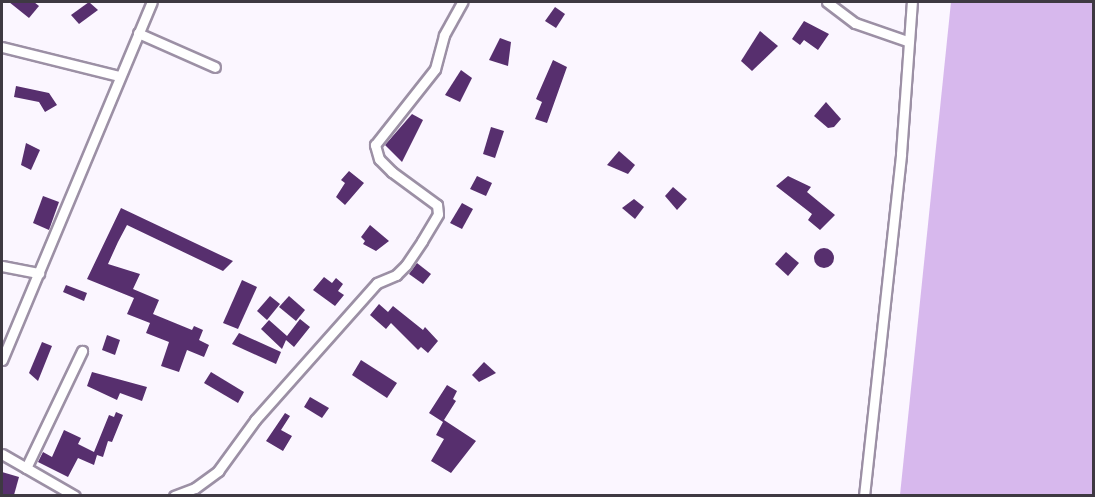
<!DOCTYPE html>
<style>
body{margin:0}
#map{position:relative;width:1095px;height:497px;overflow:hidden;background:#fbf6ff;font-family:Bitter,serif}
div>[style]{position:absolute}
.green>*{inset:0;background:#d7b8ed}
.building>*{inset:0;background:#572f6e}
.round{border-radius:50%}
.roads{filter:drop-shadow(2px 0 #9c90a5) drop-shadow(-2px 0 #9c90a5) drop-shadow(0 2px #9c90a5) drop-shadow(0 -2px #9c90a5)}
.street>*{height:9px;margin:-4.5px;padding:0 4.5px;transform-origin:4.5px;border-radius:4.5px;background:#fff}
span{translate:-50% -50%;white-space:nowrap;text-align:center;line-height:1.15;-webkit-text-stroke:6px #fff;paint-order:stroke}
.frame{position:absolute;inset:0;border:3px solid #3e3942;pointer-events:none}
</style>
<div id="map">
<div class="green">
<i style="clip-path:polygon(951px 2px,1093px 2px,1093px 495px,900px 495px)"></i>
</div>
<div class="building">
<i style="clip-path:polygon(9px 2px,34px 2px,39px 6px,29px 18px)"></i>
<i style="clip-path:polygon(89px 2px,98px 10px,79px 24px,71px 15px)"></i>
<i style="clip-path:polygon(555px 7px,565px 14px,556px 28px,545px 21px)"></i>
<i style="clip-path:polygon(804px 21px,829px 34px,818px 50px,804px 40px,800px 45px,792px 39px)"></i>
<i style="clip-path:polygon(760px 31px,778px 46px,752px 71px,741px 61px)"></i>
<i style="clip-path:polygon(500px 38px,511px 42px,508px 66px,489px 60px)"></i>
<i style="clip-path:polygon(553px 60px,567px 67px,547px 123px,535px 119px,542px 102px,536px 99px)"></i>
<i style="clip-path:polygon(461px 70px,472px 78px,460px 102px,445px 95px)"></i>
<i style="clip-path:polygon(16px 86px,49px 93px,57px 105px,45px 112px,39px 102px,14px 97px)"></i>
<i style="clip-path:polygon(826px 102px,841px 119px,834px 127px,828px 128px,814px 116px)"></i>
<i style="clip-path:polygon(412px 114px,423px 120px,402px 162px,385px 145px)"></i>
<i style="clip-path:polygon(491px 127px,504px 131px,495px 158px,483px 154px)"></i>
<i style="clip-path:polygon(26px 143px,40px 150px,31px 170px,21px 165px)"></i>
<i style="clip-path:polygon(619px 151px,635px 165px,628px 174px,607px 165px)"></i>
<i style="clip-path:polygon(349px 171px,364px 183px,345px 205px,336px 197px,345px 183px,341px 180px)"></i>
<i style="clip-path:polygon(477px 176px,492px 183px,486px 196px,470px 189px)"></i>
<i style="clip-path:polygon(788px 176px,811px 187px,807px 192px,835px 215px,820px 230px,808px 220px,812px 214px,776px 186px)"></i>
<i style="clip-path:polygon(673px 187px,687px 199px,677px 210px,665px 196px)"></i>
<i style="clip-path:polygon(43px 196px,59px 202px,49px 230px,33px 223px)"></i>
<i style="clip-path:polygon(634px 199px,644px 207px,635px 219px,622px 208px)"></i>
<i style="clip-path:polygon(462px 203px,473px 209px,462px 229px,450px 223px)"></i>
<i style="clip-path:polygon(121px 208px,233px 261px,223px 271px,127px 225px,118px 242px,108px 264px,140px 274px,133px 289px,159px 300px,153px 314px,192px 330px,194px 326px,203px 330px,199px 340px,209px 345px,204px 357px,187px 350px,179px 372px,161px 366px,169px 342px,146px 333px,150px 323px,127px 314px,134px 298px,87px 279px)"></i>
<i style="clip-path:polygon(370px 225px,389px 241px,376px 251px,363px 244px,365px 241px,361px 237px)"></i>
<i class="round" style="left:814px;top:248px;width:20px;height:20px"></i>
<i style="clip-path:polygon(786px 252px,799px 263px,788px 276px,775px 264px)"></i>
<i style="clip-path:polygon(417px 263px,431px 274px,423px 284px,409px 274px)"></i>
<i style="clip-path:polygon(324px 277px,332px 283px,336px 278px,343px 284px,338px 291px,344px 295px,335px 306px,313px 290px)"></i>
<i style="clip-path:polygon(242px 280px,257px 287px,238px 329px,223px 323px)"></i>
<i style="clip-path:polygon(66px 285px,87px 293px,84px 301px,63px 292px)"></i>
<i style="clip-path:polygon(270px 296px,280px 304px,267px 320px,257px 311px)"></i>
<i style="clip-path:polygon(289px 296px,305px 310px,296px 321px,279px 307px)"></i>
<i style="clip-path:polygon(379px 304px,388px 312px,393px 306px,423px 330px,425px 327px,438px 341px,428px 353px,421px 347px,418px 350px,391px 323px,386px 329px,370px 315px)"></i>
<i style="clip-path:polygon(300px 319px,310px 327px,294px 347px,286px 340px,282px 349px,261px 329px,269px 320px,287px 336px)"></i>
<i style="clip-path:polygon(239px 333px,281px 352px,276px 364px,232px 344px)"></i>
<i style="clip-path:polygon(107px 335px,120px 340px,115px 355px,102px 350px)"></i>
<i style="clip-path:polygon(42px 342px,52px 346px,38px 381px,29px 373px)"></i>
<i style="clip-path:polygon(361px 360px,397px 383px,387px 398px,352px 375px)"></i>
<i style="clip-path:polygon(484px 362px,496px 373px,479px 382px,472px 375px)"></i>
<i style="clip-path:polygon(92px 372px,147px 387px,142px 401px,120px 393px,117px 400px,87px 386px)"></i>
<i style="clip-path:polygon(211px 372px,244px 392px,238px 403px,204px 383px)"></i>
<i style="clip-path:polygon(447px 385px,457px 391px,453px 399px,456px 401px,444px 420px,476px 441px,451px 473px,431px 461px,444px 439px,436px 435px,443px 422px,429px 413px)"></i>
<i style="clip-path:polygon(310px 397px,329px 408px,322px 418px,304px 407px)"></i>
<i style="clip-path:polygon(116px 412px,123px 415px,112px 442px,108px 441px,103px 457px,97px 455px,94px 465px,78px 458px,68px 477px,38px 462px,43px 452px,52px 457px,64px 430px,81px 438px,78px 444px,94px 452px,109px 415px,114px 417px)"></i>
<i style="clip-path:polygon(285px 413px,290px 416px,281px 430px,292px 436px,283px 451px,266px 441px)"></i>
<i style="clip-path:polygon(2px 472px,19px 477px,14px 495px,2px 495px)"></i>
</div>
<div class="roads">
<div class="street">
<i style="left:827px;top:2px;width:35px;rotate:37deg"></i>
<i style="left:855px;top:23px;width:55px;rotate:19.1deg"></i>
<i style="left:138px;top:33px;width:84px;rotate:23.8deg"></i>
<i style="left:2px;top:47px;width:121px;rotate:13.9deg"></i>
<i style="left:2px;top:266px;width:38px;rotate:11deg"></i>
<i style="left:2px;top:360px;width:388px;rotate:-67.3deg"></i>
<i style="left:2px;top:454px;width:84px;rotate:29.9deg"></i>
<i style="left:26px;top:468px;width:130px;rotate:-64.4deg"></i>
<i style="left:174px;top:496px;width:22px;rotate:-21deg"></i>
<i style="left:195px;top:488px;width:29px;rotate:-36deg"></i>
<i style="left:218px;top:471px;width:63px;rotate:-54deg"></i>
<i style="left:255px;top:420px;width:183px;rotate:-48.3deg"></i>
<i style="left:377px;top:283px;width:21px;rotate:-23deg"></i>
<i style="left:396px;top:275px;width:14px;rotate:-45deg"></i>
<i style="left:406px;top:265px;width:29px;rotate:-56deg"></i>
<i style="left:422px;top:241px;width:31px;rotate:-59deg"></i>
<i style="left:438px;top:214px;width:9px;rotate:-96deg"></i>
<i style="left:437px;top:205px;width:56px;rotate:-143.7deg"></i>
<i style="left:392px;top:172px;width:18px;rotate:-135deg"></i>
<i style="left:379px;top:159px;width:15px;rotate:-106deg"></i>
<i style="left:375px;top:145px;width:97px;rotate:-51.7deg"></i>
<i style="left:435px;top:69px;width:35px;rotate:-75deg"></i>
<i style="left:444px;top:35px;width:38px;rotate:-61deg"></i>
<i style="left:864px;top:496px;width:344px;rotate:-83.8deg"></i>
<i style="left:901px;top:154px;width:152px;rotate:-85.9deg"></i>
</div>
</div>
<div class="frame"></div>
</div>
